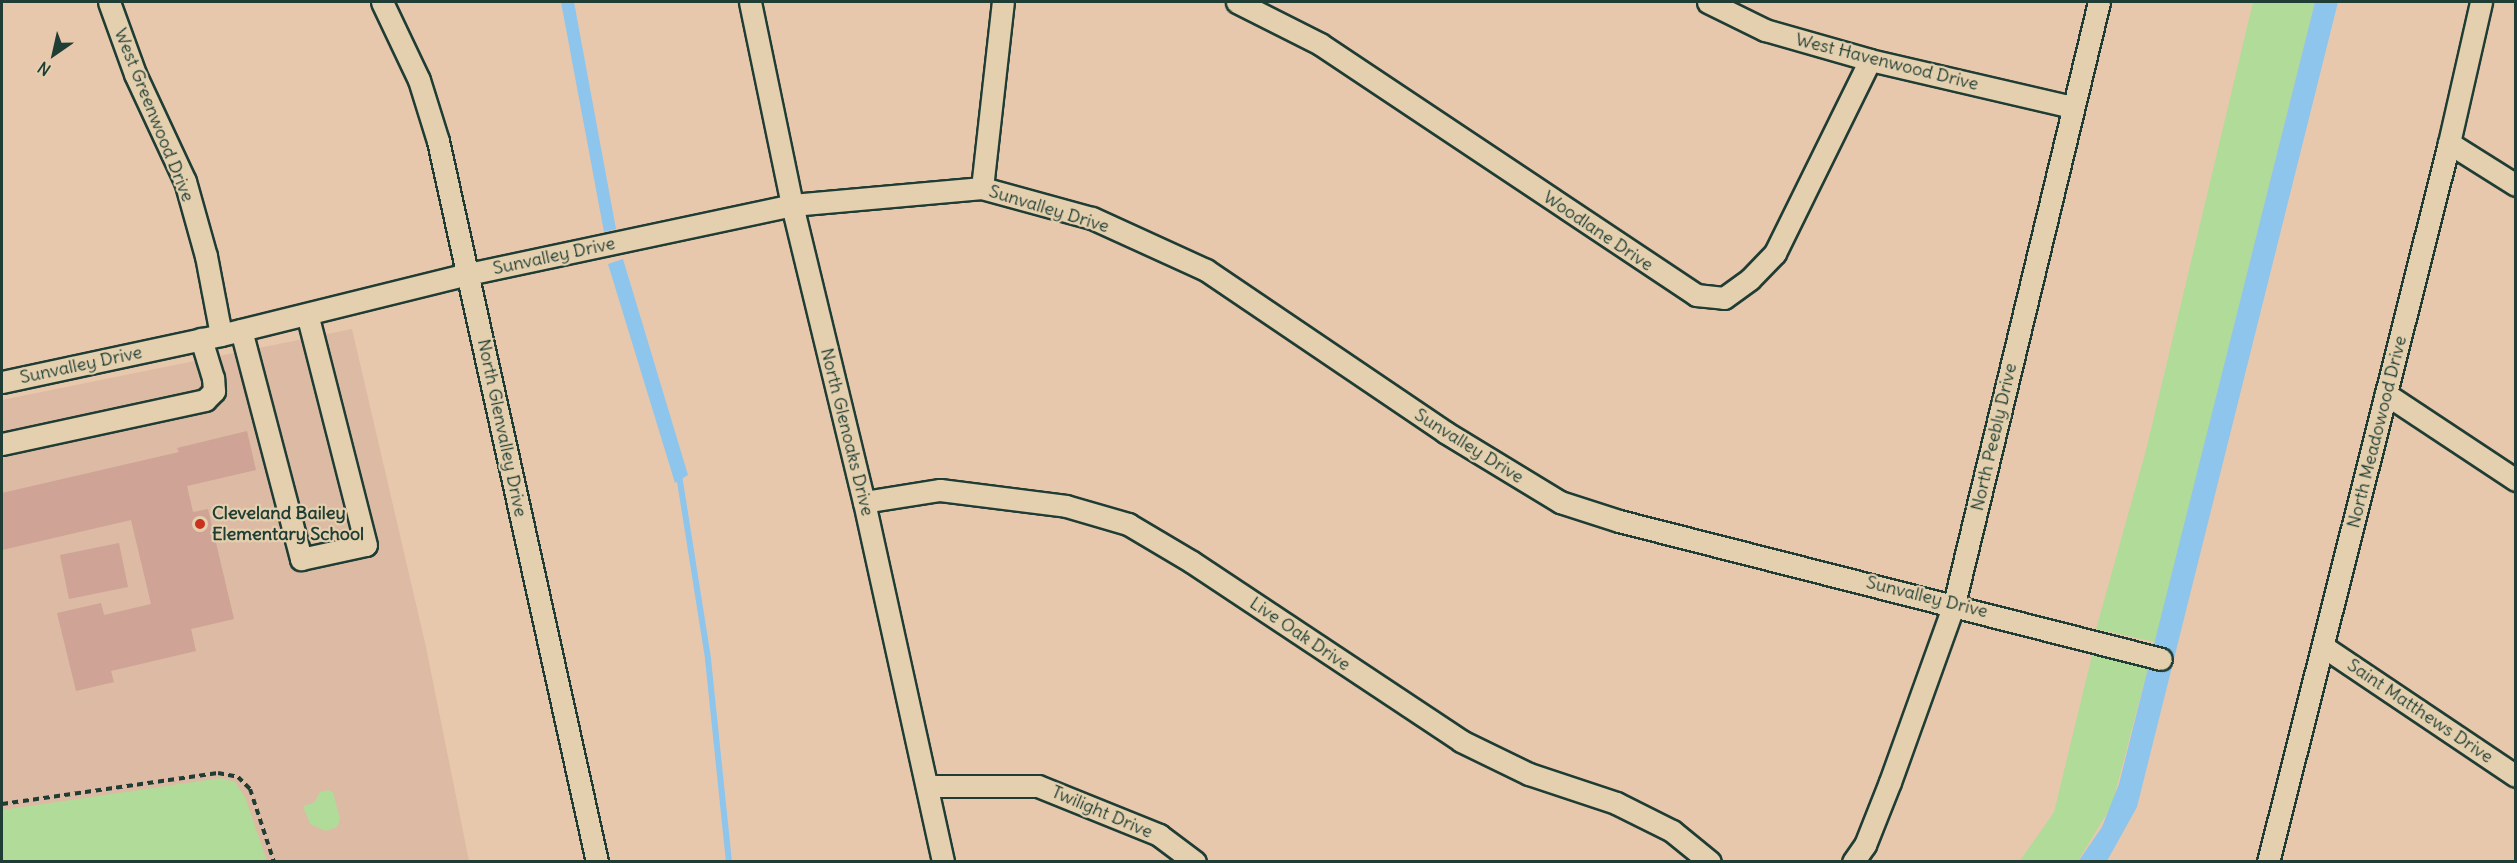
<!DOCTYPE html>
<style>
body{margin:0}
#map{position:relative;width:2517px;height:863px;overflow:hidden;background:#e8c8ac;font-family:Delius,sans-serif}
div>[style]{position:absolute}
.built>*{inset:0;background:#dcbaa3}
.green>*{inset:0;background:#b1db98}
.water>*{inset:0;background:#8dc5ec}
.stream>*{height:6px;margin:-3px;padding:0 3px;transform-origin:3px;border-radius:3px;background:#8dc5ec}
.building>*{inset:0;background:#cfa395}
.path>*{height:4px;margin-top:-2px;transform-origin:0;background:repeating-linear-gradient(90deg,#1f3d34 0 6px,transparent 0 10.5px)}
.roads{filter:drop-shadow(2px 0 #1f3d34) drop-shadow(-2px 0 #1f3d34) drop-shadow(0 2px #1f3d34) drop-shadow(0 -2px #1f3d34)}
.minor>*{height:21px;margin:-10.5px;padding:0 10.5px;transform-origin:10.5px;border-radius:10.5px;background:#e4d0ae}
.dots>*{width:16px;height:16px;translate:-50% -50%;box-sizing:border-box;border:3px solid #e4d0ae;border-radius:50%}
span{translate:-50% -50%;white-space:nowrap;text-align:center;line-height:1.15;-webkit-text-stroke:4.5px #e4d0ae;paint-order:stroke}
.street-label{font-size:18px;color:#1f3d34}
.poi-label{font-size:18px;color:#1f3d34;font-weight:700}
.left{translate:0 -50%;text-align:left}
.frame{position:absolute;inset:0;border:3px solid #1f3d34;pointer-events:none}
.north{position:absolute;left:24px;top:24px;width:60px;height:60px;-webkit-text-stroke:4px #e4d0ae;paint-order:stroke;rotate:214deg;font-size:16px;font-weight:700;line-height:24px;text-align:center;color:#1f3d34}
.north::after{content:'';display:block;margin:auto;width:21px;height:27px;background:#1f3d34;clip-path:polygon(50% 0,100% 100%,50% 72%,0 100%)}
</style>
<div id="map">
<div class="built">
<i style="clip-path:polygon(352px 329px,426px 647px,469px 861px,2px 862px,2px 400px)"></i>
</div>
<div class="green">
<i style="clip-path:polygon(2253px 2px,2315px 2px,2155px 642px,2096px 629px,2146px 450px)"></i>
<i style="clip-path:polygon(2092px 655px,2148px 668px,2112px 805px,2078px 861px,2019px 862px,2054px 812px)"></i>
<i style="clip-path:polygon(221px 778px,235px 782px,245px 797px,267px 861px,2px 861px,2px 810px)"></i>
<i style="clip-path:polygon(328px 790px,333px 792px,340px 819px,337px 827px,326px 831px,310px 824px,303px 806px,314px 803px,320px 792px)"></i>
</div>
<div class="water">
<i style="clip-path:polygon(561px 2px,574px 2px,616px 229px,604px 232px)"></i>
<i style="clip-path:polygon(2315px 2px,2338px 2px,2137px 807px,2107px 861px,2078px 862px,2102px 827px,2119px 784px)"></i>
<i style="clip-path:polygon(623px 259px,688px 475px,675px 483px,608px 264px)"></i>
</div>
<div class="stream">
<i style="left:679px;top:475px;width:186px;rotate:81deg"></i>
<i style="left:708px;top:659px;width:204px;rotate:84.1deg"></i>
</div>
<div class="building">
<i style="clip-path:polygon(247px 431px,256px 470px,187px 486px,193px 512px,208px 509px,234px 619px,191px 629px,196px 651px,111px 671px,114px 682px,76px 691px,57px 613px,101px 603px,104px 615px,151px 604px,131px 520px,2px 550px,2px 493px,179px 452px,177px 448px)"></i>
<i style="clip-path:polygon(119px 543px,128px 587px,69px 599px,60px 555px)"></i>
</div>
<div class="path">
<i style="left:2px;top:804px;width:218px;rotate:-8.2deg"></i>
<i style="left:218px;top:773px;width:20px;rotate:11deg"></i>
<i style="left:238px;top:777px;width:17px;rotate:45deg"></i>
<i style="left:250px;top:789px;width:77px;rotate:71.8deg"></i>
</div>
<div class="roads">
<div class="minor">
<i style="left:109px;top:2px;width:77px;rotate:70.1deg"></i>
<i style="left:135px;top:74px;width:118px;rotate:65deg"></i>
<i style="left:185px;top:181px;width:78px;rotate:74.4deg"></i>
<i style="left:206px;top:256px;width:80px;rotate:79.2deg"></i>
<i style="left:382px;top:2px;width:86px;rotate:64.6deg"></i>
<i style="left:419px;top:80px;width:64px;rotate:72.7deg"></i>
<i style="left:438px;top:141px;width:738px;rotate:77.56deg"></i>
<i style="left:750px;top:2px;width:207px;rotate:78.3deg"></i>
<i style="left:792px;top:205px;width:306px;rotate:76.4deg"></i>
<i style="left:864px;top:502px;width:369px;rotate:77.6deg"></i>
<i style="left:1237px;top:2px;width:93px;rotate:26.8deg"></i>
<i style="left:1320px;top:44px;width:452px;rotate:33.7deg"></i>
<i style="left:1696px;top:295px;width:28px;rotate:6deg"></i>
<i style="left:1724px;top:298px;width:32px;rotate:-36deg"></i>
<i style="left:1750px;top:279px;width:36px;rotate:-46deg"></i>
<i style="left:1775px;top:253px;width:215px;rotate:-63.8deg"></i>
<i style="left:1708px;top:2px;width:64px;rotate:26.2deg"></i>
<i style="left:1765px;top:30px;width:109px;rotate:15.9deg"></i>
<i style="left:1870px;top:60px;width:207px;rotate:13.1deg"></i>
<i style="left:2449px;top:143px;width:79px;rotate:32.1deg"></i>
<i style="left:982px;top:188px;width:187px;rotate:-83.6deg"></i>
<i style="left:241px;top:330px;width:237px;rotate:75.3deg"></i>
<i style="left:301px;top:559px;width:66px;rotate:-12.2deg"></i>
<i style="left:366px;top:545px;width:238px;rotate:-104.3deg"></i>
<i style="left:2px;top:382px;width:224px;rotate:-12.1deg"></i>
<i style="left:221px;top:335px;width:254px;rotate:-13.9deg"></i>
<i style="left:468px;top:274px;width:331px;rotate:-12deg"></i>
<i style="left:792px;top:205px;width:191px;rotate:-5.1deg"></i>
<i style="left:982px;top:188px;width:114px;rotate:15.3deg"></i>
<i style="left:1092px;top:218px;width:125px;rotate:24.5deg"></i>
<i style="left:1206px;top:270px;width:289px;rotate:34.1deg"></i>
<i style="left:1445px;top:432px;width:135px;rotate:31.3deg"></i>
<i style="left:1560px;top:502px;width:62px;rotate:17.9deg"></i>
<i style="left:1619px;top:521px;width:559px;rotate:14.28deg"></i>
<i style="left:2386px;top:394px;width:156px;rotate:33.5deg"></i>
<i style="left:2px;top:444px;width:208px;rotate:-12.2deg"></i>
<i style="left:205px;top:400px;width:13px;rotate:-45deg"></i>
<i style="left:214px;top:391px;width:13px;rotate:-94deg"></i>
<i style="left:213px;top:378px;width:41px;rotate:-107.1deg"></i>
<i style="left:864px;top:502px;width:77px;rotate:-9deg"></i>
<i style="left:940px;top:490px;width:127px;rotate:7.2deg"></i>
<i style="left:1066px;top:506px;width:65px;rotate:16.2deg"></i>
<i style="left:1128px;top:524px;width:74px;rotate:30.7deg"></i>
<i style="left:1192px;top:562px;width:323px;rotate:33.6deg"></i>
<i style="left:1461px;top:741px;width:76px;rotate:25.9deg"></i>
<i style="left:1529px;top:774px;width:92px;rotate:18.4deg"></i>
<i style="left:1616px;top:803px;width:63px;rotate:26.6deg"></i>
<i style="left:1672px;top:831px;width:49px;rotate:39.2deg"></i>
<i style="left:2324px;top:647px;width:231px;rotate:33.9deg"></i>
<i style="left:929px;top:786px;width:109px"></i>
<i style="left:1038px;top:786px;width:131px;rotate:22deg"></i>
<i style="left:1159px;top:835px;width:45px;rotate:36.9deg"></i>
<i style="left:1853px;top:862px;width:21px;rotate:-55deg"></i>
<i style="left:1865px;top:845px;width:68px;rotate:-68.4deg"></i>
<i style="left:1890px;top:782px;width:189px;rotate:-70.2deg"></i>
<i style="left:1954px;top:604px;width:619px;rotate:-76.46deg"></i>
<i style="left:2268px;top:862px;width:741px;rotate:-75.87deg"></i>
<i style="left:2449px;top:143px;width:145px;rotate:-77.2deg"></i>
</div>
</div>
<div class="dots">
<i style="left:200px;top:524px;background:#c8321e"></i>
</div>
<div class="street-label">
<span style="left:1887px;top:62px;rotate:14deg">West Havenwood Drive</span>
<span style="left:154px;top:115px;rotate:68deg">West Greenwood Drive</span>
<span style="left:1049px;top:209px;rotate:17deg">Sunvalley Drive</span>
<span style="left:1598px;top:231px;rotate:34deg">Woodlane Drive</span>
<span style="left:554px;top:256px;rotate:-12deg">Sunvalley Drive</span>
<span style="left:81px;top:365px;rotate:-12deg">Sunvalley Drive</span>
<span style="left:502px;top:428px;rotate:78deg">North Glenvalley Drive</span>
<span style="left:847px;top:432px;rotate:76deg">North Glenoaks Drive</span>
<span style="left:2377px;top:432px;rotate:-76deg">North Meadowood Drive</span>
<span style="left:1994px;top:437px;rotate:-77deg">North Peebly Drive</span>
<span style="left:1469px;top:446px;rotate:32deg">Sunvalley Drive</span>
<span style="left:1927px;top:597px;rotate:14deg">Sunvalley Drive</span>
<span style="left:1300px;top:634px;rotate:34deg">Live Oak Drive</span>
<span style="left:2420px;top:711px;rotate:34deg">Saint Matthews Drive</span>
<span style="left:1102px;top:812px;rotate:23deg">Twilight Drive</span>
</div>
<div class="poi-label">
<span class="left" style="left:212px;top:524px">Cleveland Bailey<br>Elementary School</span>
</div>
<div class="frame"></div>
<div class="north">N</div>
</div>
